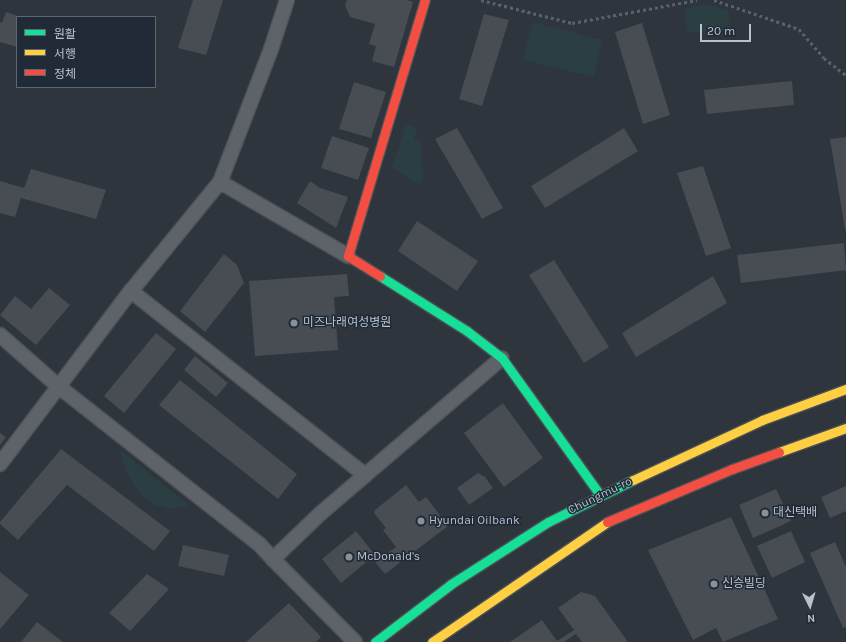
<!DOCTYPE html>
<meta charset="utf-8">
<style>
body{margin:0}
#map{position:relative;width:846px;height:642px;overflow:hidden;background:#2e353c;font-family:Karla,"Noto Sans KR",sans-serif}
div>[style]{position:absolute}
.green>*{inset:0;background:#2b3f42}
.building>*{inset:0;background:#474d53}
.path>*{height:2.5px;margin-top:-1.25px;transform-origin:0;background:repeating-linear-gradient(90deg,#5b6267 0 3px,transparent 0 6px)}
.roads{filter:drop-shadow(1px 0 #4c5156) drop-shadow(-1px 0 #4c5156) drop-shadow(0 1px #4c5156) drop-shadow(0 -1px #4c5156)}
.street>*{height:14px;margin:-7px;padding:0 7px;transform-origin:7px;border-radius:7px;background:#5e636a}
.fast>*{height:9px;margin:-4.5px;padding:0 4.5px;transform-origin:4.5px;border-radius:4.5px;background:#16e098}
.slow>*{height:9px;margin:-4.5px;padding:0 4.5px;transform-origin:4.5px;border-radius:4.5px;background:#ffcf43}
.jam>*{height:9px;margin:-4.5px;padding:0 4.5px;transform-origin:4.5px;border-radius:4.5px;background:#f24e42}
.dots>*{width:11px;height:11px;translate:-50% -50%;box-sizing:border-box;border:2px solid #202b37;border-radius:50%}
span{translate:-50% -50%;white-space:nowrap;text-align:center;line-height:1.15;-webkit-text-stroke:3px #202b37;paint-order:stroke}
.poi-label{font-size:12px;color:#b9c1cc}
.left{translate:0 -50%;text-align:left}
.street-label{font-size:12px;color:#b9c1cc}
.legend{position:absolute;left:16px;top:16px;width:140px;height:72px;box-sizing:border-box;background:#202b37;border:1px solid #5d6773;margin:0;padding:5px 7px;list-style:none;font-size:12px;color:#b9c1cc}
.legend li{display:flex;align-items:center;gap:8px;height:20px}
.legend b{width:20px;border:1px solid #5d6773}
.north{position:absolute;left:790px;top:586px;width:40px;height:40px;-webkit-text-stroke:3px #202b37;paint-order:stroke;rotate:175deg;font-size:11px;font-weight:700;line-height:16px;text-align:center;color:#b9c1cc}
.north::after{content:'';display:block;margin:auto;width:14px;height:18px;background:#b9c1cc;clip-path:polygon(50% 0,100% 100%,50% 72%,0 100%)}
.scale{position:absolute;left:700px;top:24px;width:51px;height:18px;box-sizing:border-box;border:2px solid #b9c1cc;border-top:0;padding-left:5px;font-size:12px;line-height:14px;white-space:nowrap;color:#b9c1cc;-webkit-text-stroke:3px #202b37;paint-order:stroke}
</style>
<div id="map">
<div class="green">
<i style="clip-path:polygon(705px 4px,728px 10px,730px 29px,687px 33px,684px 9px)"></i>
<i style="clip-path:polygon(533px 22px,602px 40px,594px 77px,523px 60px)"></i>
<i style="clip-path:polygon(406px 124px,417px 128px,414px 139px,421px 142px,423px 180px,420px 185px,392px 168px)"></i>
<i style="clip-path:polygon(120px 450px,189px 505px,169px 509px,153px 504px,139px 493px,126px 471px)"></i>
</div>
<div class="building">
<i style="clip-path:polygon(193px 0,223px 0,206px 55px,178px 48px)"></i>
<i style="clip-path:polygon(347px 0,407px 0,413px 2px,394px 67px,372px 61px,376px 46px,369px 44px,375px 24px,350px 17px,345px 5px)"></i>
<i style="clip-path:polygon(6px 12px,21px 17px,17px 17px,17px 47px,0 42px,0 22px,2px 23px)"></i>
<i style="clip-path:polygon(484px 14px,509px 20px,482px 106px,459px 99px)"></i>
<i style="clip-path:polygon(642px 23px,670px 115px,643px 124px,615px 32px)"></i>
<i style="clip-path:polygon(792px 81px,794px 105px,707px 114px,704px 90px)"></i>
<i style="clip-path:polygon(354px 82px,386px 92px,371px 138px,339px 129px)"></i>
<i style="clip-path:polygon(457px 128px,503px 208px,482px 219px,435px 139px)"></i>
<i style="clip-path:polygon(624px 128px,638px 151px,545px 208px,531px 186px)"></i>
<i style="clip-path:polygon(332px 136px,369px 148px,358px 180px,321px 168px)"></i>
<i style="clip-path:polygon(846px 137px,846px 229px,845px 229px,830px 139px)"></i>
<i style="clip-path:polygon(703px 166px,731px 248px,706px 256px,677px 173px)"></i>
<i style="clip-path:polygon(31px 169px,106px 190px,96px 219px,21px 198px,15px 217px,0 213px,0 181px,24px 188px)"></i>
<i style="clip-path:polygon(310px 181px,320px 188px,348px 197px,336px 228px,297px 203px)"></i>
<i style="clip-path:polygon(417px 221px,478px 261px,457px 291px,398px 251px)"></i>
<i style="clip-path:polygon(844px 243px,846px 270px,741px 283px,737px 255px)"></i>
<i style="clip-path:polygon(224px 254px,237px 265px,244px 283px,205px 332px,180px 311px)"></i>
<i style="clip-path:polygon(554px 260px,609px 347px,584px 363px,529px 275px)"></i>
<i style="clip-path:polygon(347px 274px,349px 296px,334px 297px,338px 350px,255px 356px,249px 281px)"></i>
<i style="clip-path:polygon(713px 276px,727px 303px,636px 357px,622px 333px)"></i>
<i style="clip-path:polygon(49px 288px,70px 305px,36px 345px,0 315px,15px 296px,31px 309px)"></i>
<i style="clip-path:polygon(156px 333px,176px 349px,124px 413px,104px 396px)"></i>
<i style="clip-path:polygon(195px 356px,228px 383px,216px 397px,184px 370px)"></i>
<i style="clip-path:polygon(180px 380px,297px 474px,278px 499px,159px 405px)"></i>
<i style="clip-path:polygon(503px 403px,543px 458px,504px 487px,464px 433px)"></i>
<i style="clip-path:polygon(0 433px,6px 437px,0 445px)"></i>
<i style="clip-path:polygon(61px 449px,170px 531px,154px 551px,67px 485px,18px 540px,0 524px,0 522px)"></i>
<i style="clip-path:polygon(478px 473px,485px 477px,493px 488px,469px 505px,457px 488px)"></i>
<i style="clip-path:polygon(406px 485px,419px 502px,426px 497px,448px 526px,385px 574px,375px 562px,396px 547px,383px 530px,386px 528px,374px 513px,375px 510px)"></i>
<i style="clip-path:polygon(846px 486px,846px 511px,830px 518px,821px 497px)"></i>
<i style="clip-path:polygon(776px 489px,791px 521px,753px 538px,739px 505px)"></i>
<i style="clip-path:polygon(731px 517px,778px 619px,723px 642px,716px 628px,693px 640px,648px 550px)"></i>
<i style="clip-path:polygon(356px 531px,375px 555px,341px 583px,322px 559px)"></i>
<i style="clip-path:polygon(791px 531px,805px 562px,772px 578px,757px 546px)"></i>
<i style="clip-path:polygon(835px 542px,846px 567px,846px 627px,843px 628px,810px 553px)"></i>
<i style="clip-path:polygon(183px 545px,229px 555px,224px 576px,178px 566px)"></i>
<i style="clip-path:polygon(0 572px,29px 595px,0 629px)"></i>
<i style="clip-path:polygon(147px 574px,169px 589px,130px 631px,109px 613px)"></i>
<i style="clip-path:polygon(581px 592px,595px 596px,628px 642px,582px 642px,576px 634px,564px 642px,510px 642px,542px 620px,557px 641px,574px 630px,558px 608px)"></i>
<i style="clip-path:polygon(289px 603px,321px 637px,316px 642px,246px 642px)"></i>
<i style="clip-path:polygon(37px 622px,63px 642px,21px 642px)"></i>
</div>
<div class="path">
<i style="left:481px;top:0;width:94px;rotate:14.2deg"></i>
<i style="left:572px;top:23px;width:127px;rotate:-10.4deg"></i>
<i style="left:714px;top:0;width:90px;rotate:18.8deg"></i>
<i style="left:799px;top:29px;width:38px;rotate:49deg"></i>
<i style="left:824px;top:58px;width:28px;rotate:38deg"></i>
</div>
<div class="roads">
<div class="street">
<i style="left:220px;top:182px;width:148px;rotate:30deg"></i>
<i style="left:131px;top:291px;width:298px;rotate:38.2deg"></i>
<i style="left:0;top:335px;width:77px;rotate:41.3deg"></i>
<i style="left:58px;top:386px;width:256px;rotate:38.2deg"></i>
<i style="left:259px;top:544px;width:21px;rotate:47deg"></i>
<i style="left:0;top:464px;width:217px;rotate:-52.9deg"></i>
<i style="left:131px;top:291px;width:141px;rotate:-50.8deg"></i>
<i style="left:220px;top:182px;width:142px;rotate:-69deg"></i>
<i style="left:271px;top:49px;width:52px;rotate:-71.9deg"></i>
<i style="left:355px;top:642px;width:117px;rotate:-134.7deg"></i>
<i style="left:273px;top:559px;width:66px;rotate:-43.8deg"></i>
<i style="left:321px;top:513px;width:238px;rotate:-40.6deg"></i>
</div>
<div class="fast">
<i style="left:380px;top:276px;width:103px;rotate:32.3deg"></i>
<i style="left:467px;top:331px;width:44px;rotate:37.6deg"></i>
<i style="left:502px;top:358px;width:168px;rotate:54.4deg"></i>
<i style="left:375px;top:642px;width:96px;rotate:-37.3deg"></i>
<i style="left:451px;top:584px;width:115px;rotate:-32.6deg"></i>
<i style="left:548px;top:522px;width:95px;rotate:-26.3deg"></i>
</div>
<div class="slow">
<i style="left:779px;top:452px;width:71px;rotate:-19.7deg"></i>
<i style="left:633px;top:480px;width:142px;rotate:-24.9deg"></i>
<i style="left:762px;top:420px;width:90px;rotate:-20.3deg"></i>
<i style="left:432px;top:642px;width:212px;rotate:-34.4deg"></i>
</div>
<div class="jam">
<i style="left:380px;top:276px;width:38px;rotate:-148deg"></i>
<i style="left:348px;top:256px;width:267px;rotate:-73.3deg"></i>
<i style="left:607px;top:522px;width:136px;rotate:-23deg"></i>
<i style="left:732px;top:469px;width:50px;rotate:-19.9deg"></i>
</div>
</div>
<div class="dots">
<i style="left:294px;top:323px;background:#88909a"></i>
<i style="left:765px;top:513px;background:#88909a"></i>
<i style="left:421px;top:521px;background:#88909a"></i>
<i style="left:349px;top:557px;background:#88909a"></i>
<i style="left:714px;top:584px;background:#88909a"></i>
</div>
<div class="poi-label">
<span class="left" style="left:303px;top:323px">미즈나래여성병원</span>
<span class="left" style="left:773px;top:513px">대신택배</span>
<span class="left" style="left:429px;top:521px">Hyundai Oilbank</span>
<span class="left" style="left:357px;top:557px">McDonald's</span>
<span class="left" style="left:722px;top:584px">신승빌딩</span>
</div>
<div class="street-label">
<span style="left:600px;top:496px;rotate:-26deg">Chungmu-ro</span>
</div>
<ul class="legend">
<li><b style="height:5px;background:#16e098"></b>원활</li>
<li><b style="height:5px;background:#ffcf43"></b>서행</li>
<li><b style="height:5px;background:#f24e42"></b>정체</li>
</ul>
<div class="north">N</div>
<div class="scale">20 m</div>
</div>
